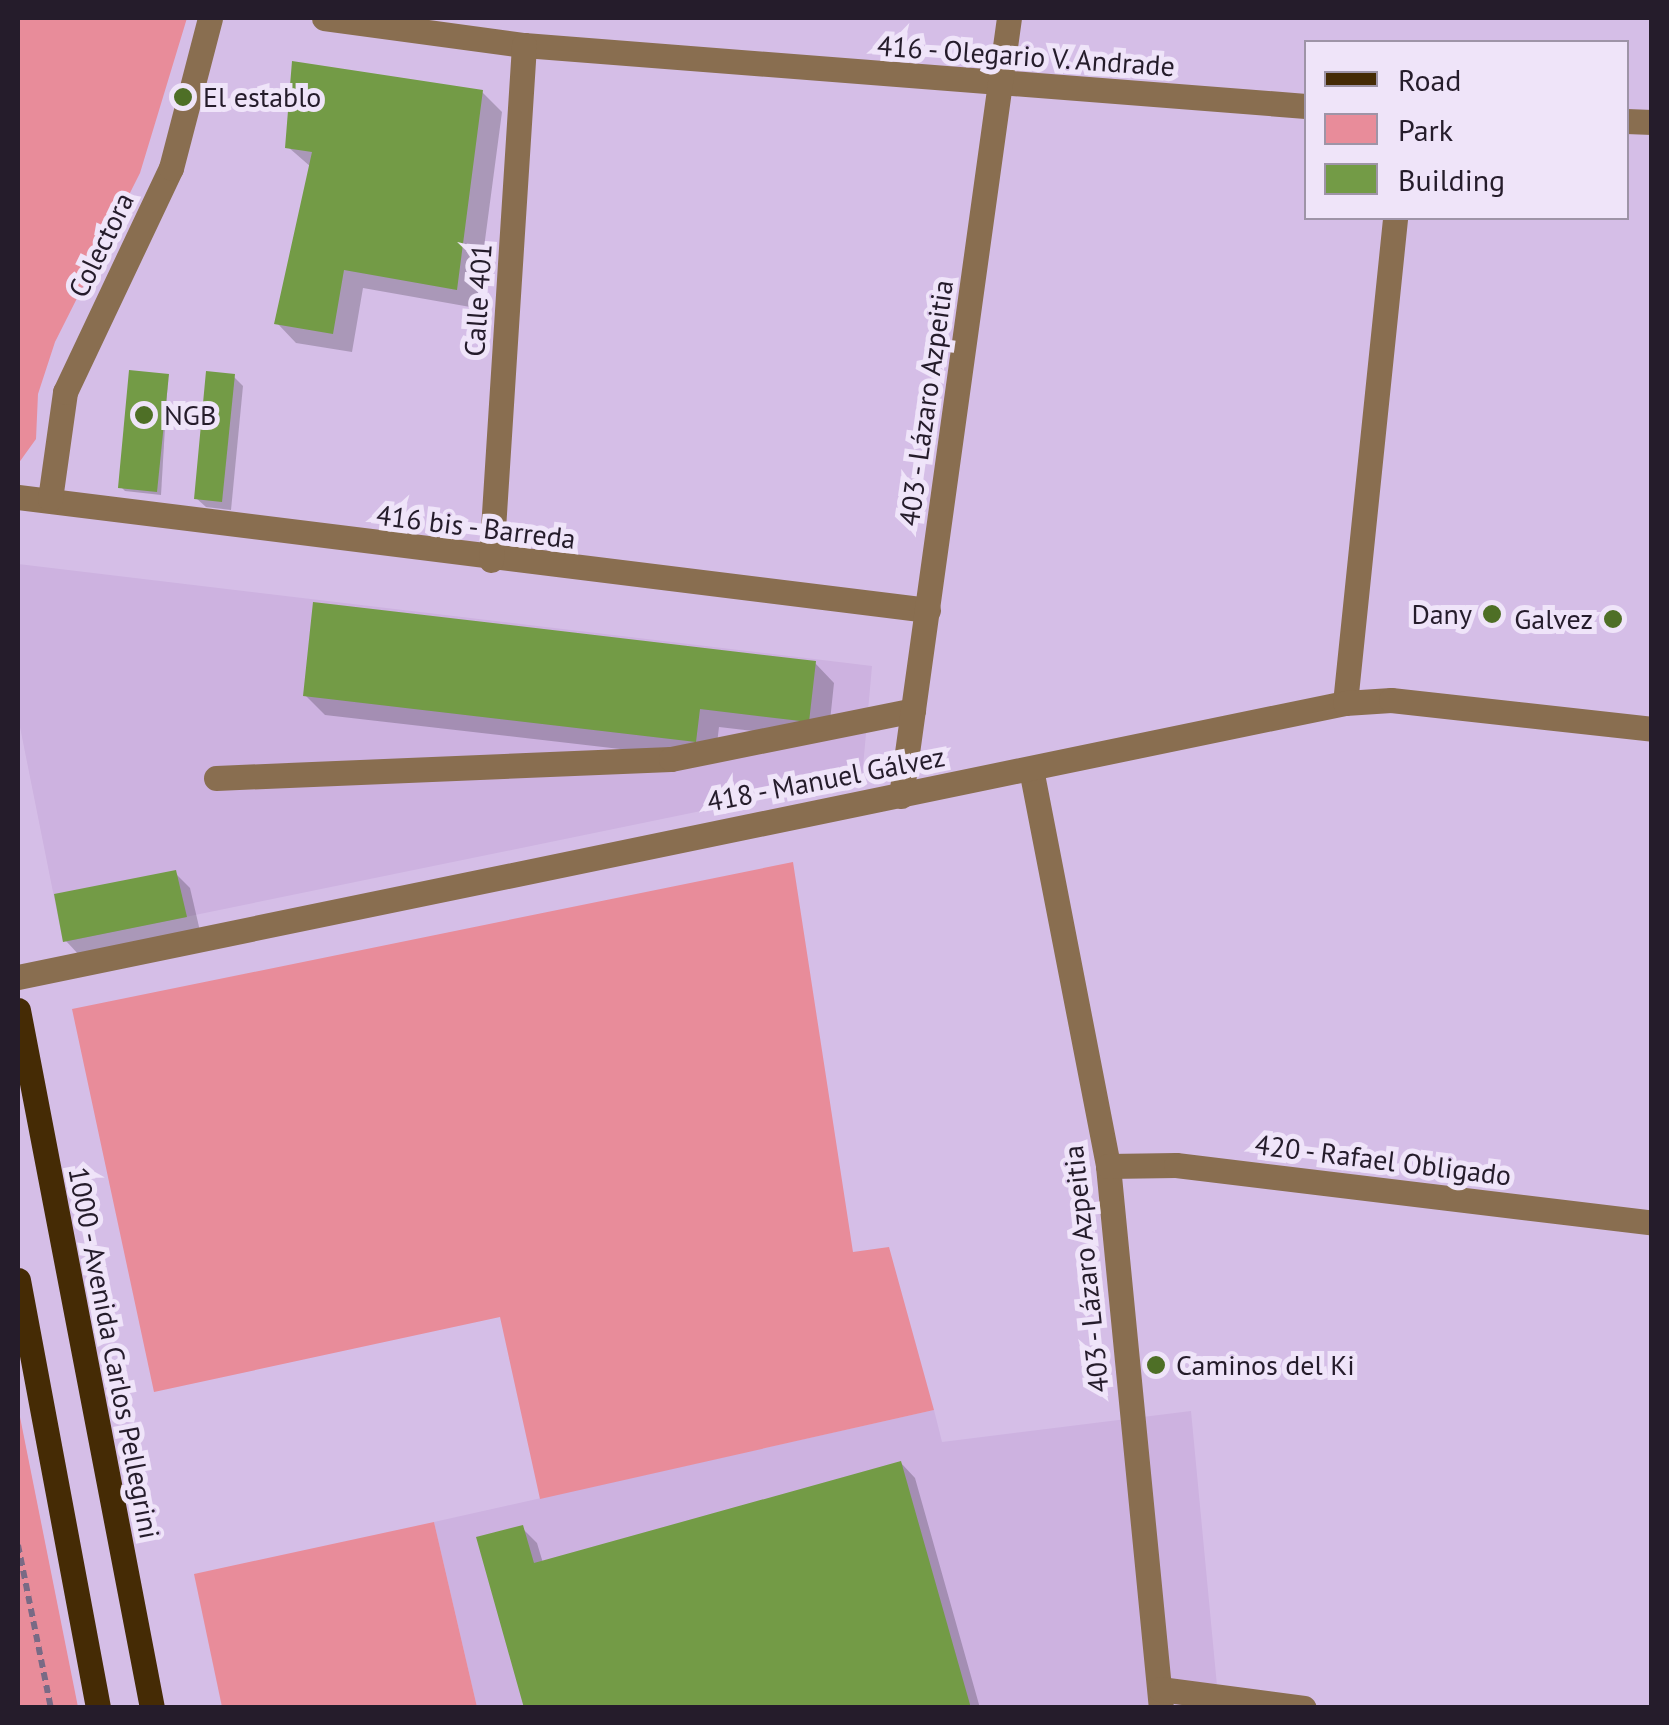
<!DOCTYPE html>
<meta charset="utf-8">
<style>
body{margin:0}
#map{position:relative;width:1669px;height:1725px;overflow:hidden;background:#d5bee7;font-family:"PT Sans",sans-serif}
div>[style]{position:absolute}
.built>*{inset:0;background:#cdb2e0}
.green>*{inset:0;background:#e88c9a}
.shadow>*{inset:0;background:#0003}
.building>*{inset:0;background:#739b46}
.path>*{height:6px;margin-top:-3px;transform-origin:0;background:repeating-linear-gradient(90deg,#796a85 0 8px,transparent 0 13px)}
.minor>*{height:25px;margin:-12.5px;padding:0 12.5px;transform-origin:12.5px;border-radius:12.5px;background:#896e50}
.major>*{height:25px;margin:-12.5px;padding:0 12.5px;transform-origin:12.5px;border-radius:12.5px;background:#452b05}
.dots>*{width:28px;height:28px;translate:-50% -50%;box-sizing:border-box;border:5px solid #efe4f9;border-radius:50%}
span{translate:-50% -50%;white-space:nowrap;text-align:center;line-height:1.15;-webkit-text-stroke:10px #efe4f9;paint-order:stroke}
.street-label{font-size:28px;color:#251c2b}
.poi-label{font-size:28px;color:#251c2b}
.left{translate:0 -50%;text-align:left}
.right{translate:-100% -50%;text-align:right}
.frame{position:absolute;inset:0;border:20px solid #251c2b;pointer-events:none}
.legend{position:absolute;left:1304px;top:40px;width:325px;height:180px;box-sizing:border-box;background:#efe4f9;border:2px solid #9e94a7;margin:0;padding:12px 18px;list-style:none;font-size:30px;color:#251c2b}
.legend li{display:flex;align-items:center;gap:20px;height:50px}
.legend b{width:50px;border:2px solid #9e94a7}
</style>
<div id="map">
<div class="built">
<i style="clip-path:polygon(18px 564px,872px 666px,862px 778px,63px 942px,18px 717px)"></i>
<i style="clip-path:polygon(934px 1410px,942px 1442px,1191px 1411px,1219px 1707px,477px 1707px,434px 1522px)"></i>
</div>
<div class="green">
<i style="clip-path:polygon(18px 18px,187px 18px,140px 173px,55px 342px,38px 394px,36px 439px,18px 464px)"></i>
<i style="clip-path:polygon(793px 862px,853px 1252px,889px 1247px,934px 1410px,540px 1499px,500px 1317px,154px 1392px,72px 1009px)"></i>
<i style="clip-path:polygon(18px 1407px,78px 1707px,18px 1707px)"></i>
<i style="clip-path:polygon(434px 1522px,477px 1707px,222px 1707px,194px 1574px)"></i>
</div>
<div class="shadow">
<i style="clip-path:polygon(482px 92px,502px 112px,476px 308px,363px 288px,352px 352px,296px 343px,277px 323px,311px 167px,288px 147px)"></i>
<i style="clip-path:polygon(168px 377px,161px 495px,125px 491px,121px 487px)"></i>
<i style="clip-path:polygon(234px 377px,243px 386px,231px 510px,206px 507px,196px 498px)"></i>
<i style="clip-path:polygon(815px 663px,834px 683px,828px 740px,719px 727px,715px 760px,325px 715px,305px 695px)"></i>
<i style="clip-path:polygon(175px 873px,190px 888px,200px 931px,80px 956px,66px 941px)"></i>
<i style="clip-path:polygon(901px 1463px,915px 1478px,980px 1708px,527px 1708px,522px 1528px,537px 1543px,543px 1563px)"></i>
</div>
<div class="building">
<i style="clip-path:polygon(292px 61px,483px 90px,457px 290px,344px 270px,333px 334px,274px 324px,312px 152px,285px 148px)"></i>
<i style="clip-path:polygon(129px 370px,169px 374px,157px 492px,118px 488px)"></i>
<i style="clip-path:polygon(206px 371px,235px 374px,222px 502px,194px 499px)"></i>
<i style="clip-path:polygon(313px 602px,816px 661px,809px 722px,700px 709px,696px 742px,303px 696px)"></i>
<i style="clip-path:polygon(176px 870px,187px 917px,63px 942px,54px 894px)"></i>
<i style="clip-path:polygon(901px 1461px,971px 1708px,524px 1708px,476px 1537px,523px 1525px,534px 1563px)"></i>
</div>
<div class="path">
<i style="left:18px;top:1545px;width:166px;rotate:78.6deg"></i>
</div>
<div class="minor">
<i style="left:324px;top:18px;width:202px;rotate:7.7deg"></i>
<i style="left:524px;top:45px;width:784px;rotate:4.46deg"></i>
<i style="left:1626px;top:121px;width:26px;rotate:2deg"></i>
<i style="left:18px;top:497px;width:917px;rotate:7.08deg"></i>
<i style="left:50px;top:499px;width:108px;rotate:-82deg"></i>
<i style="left:65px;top:392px;width:248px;rotate:-64.7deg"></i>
<i style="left:171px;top:168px;width:155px;rotate:-75.4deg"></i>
<i style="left:491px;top:560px;width:516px;rotate:-86.33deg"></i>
<i style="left:1345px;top:703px;width:488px;rotate:-84.1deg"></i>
<i style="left:1031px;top:769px;width:404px;rotate:79deg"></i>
<i style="left:1108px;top:1166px;width:545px;rotate:84.42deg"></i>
<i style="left:216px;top:778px;width:455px;rotate:-2.4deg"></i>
<i style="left:671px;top:759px;width:247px;rotate:-11.4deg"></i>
<i style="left:901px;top:796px;width:785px;rotate:-82.1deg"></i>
<i style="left:18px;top:977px;width:1355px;rotate:-11.67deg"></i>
<i style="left:1345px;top:703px;width:46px;rotate:-3.7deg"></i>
<i style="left:1391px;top:700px;width:263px;rotate:6.3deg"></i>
<i style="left:1108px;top:1166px;width:68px;rotate:-0.8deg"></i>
<i style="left:1176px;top:1165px;width:480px;rotate:6.9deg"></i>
<i style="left:1160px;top:1689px;width:145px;rotate:7.5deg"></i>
</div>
<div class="major">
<i style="left:18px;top:1010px;width:711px;rotate:79.13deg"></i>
<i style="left:18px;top:1280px;width:435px;rotate:79.4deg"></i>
</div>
<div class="dots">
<i style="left:183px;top:97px;background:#4e6f26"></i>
<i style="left:144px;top:415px;background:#4e6f26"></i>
<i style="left:1492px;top:614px;background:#4e6f26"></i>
<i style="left:1613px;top:619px;background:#4e6f26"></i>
<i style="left:1156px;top:1365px;background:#4e6f26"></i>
</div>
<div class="street-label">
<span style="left:1026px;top:56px;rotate:4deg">416 - Olegario V. Andrade</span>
<span style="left:101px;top:245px;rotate:-64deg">Colectora</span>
<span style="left:478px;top:300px;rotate:-86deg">Calle 401</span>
<span style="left:926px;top:403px;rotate:-82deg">403 - Lázaro Azpeitia</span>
<span style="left:476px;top:527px;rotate:7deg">416 bis - Barreda</span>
<span style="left:826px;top:779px;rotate:-11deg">418 - Manuel Gálvez</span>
<span style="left:1383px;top:1160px;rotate:7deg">420 - Rafael Obligado</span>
<span style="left:1086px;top:1269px;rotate:-96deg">403 - Lázaro Azpeitia</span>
<span style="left:114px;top:1353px;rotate:79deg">1000 - Avenida Carlos Pellegrini</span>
</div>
<div class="poi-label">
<span class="left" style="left:203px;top:97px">El establo</span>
<span class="left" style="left:164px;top:415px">NGB</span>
<span class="right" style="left:1472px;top:614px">Dany</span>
<span class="right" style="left:1593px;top:619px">Galvez</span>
<span class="left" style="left:1176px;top:1365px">Caminos del Ki</span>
</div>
<div class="frame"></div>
<ul class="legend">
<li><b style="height:12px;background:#452b05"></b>Road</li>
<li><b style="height:28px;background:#e88c9a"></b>Park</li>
<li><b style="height:28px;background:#739b46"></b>Building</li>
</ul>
</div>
